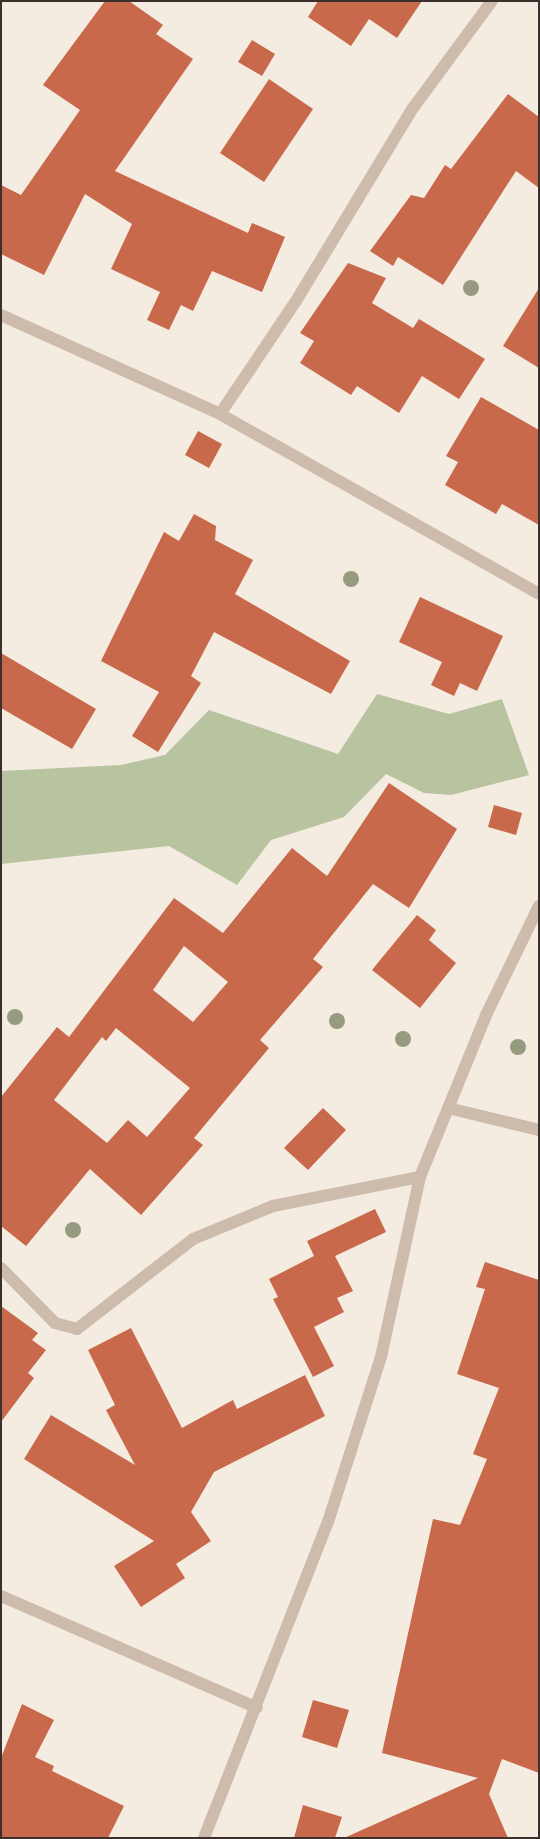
<!DOCTYPE html>
<style>
body{margin:0}
#map{position:relative;width:540px;height:1839px;overflow:hidden;background:#f4ebe1;font-family:"Source Sans 3",sans-serif}
div>[style]{position:absolute}
.green>*{inset:0;background:#b8c4a0}
.building>*{inset:0;background:#c8694b}
.minor>*{height:12px;margin:-6px;padding:0 6px;transform-origin:6px;border-radius:6px;background:#cdbbac}
.trees>*{width:16px;height:16px;margin:-8px;border-radius:50%;background:#969b7f}
span{translate:-50% -50%;white-space:nowrap;text-align:center;line-height:1.15;-webkit-text-stroke:4.5px #fbf5ee;paint-order:stroke}
.frame{position:absolute;inset:0;border:2px solid #3b302b;pointer-events:none}
</style>
<div id="map">
<div class="green">
<i style="clip-path:polygon(377px 694px,449px 714px,502px 699px,529px 775px,451px 795px,424px 793px,386px 774px,344px 817px,271px 840px,237px 885px,169px 846px,1px 864px,1px 771px,121px 765px,165px 755px,209px 710px,338px 754px)"></i>
</div>
<div class="building">
<i style="clip-path:polygon(105px 1px,129px 1px,163px 25px,156px 34px,193px 59px,115px 171px,248px 233px,252px 223px,285px 237px,262px 292px,212px 271px,193px 311px,181px 305px,169px 330px,147px 320px,160px 292px,111px 269px,132px 224px,85px 194px,44px 275px,1px 254px,1px 185px,21px 195px,80px 110px,43px 85px)"></i>
<i style="clip-path:polygon(318px 1px,422px 1px,397px 38px,369px 19px,351px 46px,308px 17px)"></i>
<i style="clip-path:polygon(252px 40px,275px 54px,262px 76px,238px 62px)"></i>
<i style="clip-path:polygon(269px 79px,313px 109px,264px 182px,220px 153px)"></i>
<i style="clip-path:polygon(508px 94px,539px 117px,539px 188px,516px 171px,443px 285px,398px 257px,393px 266px,370px 251px,411px 195px,424px 198px,445px 165px,451px 169px)"></i>
<i style="clip-path:polygon(348px 263px,386px 278px,372px 303px,413px 328px,419px 319px,485px 359px,459px 399px,422px 376px,399px 413px,357px 386px,351px 395px,300px 363px,314px 341px,300px 333px)"></i>
<i style="clip-path:polygon(539px 288px,539px 368px,503px 346px)"></i>
<i style="clip-path:polygon(481px 397px,539px 430px,539px 525px,502px 504px,496px 514px,445px 485px,458px 462px,446px 456px)"></i>
<i style="clip-path:polygon(198px 431px,222px 444px,209px 468px,185px 455px)"></i>
<i style="clip-path:polygon(194px 514px,216px 526px,215px 540px,253px 560px,235px 594px,350px 661px,331px 694px,214px 632px,191px 676px,201px 683px,158px 752px,132px 736px,159px 692px,101px 661px,164px 532px,179px 541px)"></i>
<i style="clip-path:polygon(420px 597px,503px 636px,477px 691px,460px 683px,454px 696px,431px 685px,442px 662px,399px 642px)"></i>
<i style="clip-path:polygon(1px 653px,96px 709px,72px 749px,1px 708px)"></i>
<i style="clip-path:polygon(evenodd,389px 783px,457px 829px,409px 908px,373px 884px,313px 959px,323px 967px,260px 1040px,269px 1048px,194px 1138px,203px 1145px,141px 1215px,90px 1169px,26px 1246px,1px 1226px,1px 1097px,57px 1027px,69px 1037px,174px 898px,223px 933px,292px 848px,327px 876px,389px 783px,184px 946px,228px 982px,193px 1022px,153px 990px,184px 946px,389px 783px,116px 1028px,190px 1088px,147px 1137px,128px 1120px,107px 1143px,54px 1100px,102px 1037px,106px 1041px,116px 1028px)"></i>
<i style="clip-path:polygon(494px 805px,522px 813px,516px 835px,488px 827px)"></i>
<i style="clip-path:polygon(417px 915px,436px 930px,429px 940px,456px 963px,420px 1008px,372px 970px)"></i>
<i style="clip-path:polygon(323px 1108px,346px 1130px,308px 1170px,284px 1148px)"></i>
<i style="clip-path:polygon(375px 1209px,386px 1232px,335px 1256px,353px 1291px,337px 1298px,344px 1312px,314px 1327px,334px 1366px,313px 1377px,273px 1299px,278px 1297px,269px 1279px,314px 1256px,307px 1241px)"></i>
<i style="clip-path:polygon(485px 1262px,539px 1280px,539px 1773px,502px 1759px,489px 1794px,508px 1838px,344px 1838px,478px 1778px,382px 1753px,433px 1519px,460px 1525px,487px 1459px,473px 1454px,499px 1388px,457px 1374px,485px 1289px,476px 1287px)"></i>
<i style="clip-path:polygon(1px 1306px,38px 1333px,32px 1340px,46px 1350px,28px 1373px,34px 1378px,1px 1422px)"></i>
<i style="clip-path:polygon(131px 1328px,182px 1428px,233px 1400px,237px 1409px,305px 1375px,325px 1416px,214px 1472px,191px 1512px,211px 1541px,176px 1564px,185px 1578px,141px 1607px,114px 1566px,154px 1541px,24px 1459px,51px 1415px,135px 1465px,106px 1410px,115px 1405px,88px 1350px)"></i>
<i style="clip-path:polygon(313px 1700px,349px 1710px,337px 1748px,302px 1737px)"></i>
<i style="clip-path:polygon(22px 1704px,54px 1720px,35px 1757px,54px 1766px,52px 1771px,124px 1806px,108px 1838px,1px 1838px,1px 1758px)"></i>
<i style="clip-path:polygon(303px 1805px,342px 1817px,335px 1838px,294px 1838px)"></i>
</div>
<div class="minor">
<i style="left:1px;top:315px;width:240px;rotate:24.3deg"></i>
<i style="left:220px;top:414px;width:366px;rotate:29.4deg"></i>
<i style="left:220px;top:414px;width:136px;rotate:-56.1deg"></i>
<i style="left:296px;top:301px;width:226px;rotate:-58.8deg"></i>
<i style="left:413px;top:108px;width:133px;rotate:-53.6deg"></i>
<i style="left:448px;top:1108px;width:94px;rotate:13.6deg"></i>
<i style="left:1px;top:1268px;width:77px;rotate:45.5deg"></i>
<i style="left:55px;top:1323px;width:23px;rotate:15deg"></i>
<i style="left:77px;top:1329px;width:147px;rotate:-37.8deg"></i>
<i style="left:193px;top:1239px;width:87px;rotate:-22.4deg"></i>
<i style="left:273px;top:1206px;width:150px;rotate:-11.2deg"></i>
<i style="left:1px;top:1596px;width:279px;rotate:23.6deg"></i>
<i style="left:204px;top:1838px;width:339px;rotate:-68.6deg"></i>
<i style="left:328px;top:1522px;width:173px;rotate:-72.2deg"></i>
<i style="left:381px;top:1357px;width:184px;rotate:-77.8deg"></i>
<i style="left:420px;top:1177px;width:177px;rotate:-67.8deg"></i>
<i style="left:487px;top:1013px;width:119px;rotate:-64.1deg"></i>
</div>
<div class="trees">
<i style="left:471px;top:288px"></i>
<i style="left:351px;top:579px"></i>
<i style="left:15px;top:1017px"></i>
<i style="left:337px;top:1021px"></i>
<i style="left:403px;top:1039px"></i>
<i style="left:518px;top:1047px"></i>
<i style="left:73px;top:1230px"></i>
</div>
<div class="frame"></div>
</div>
